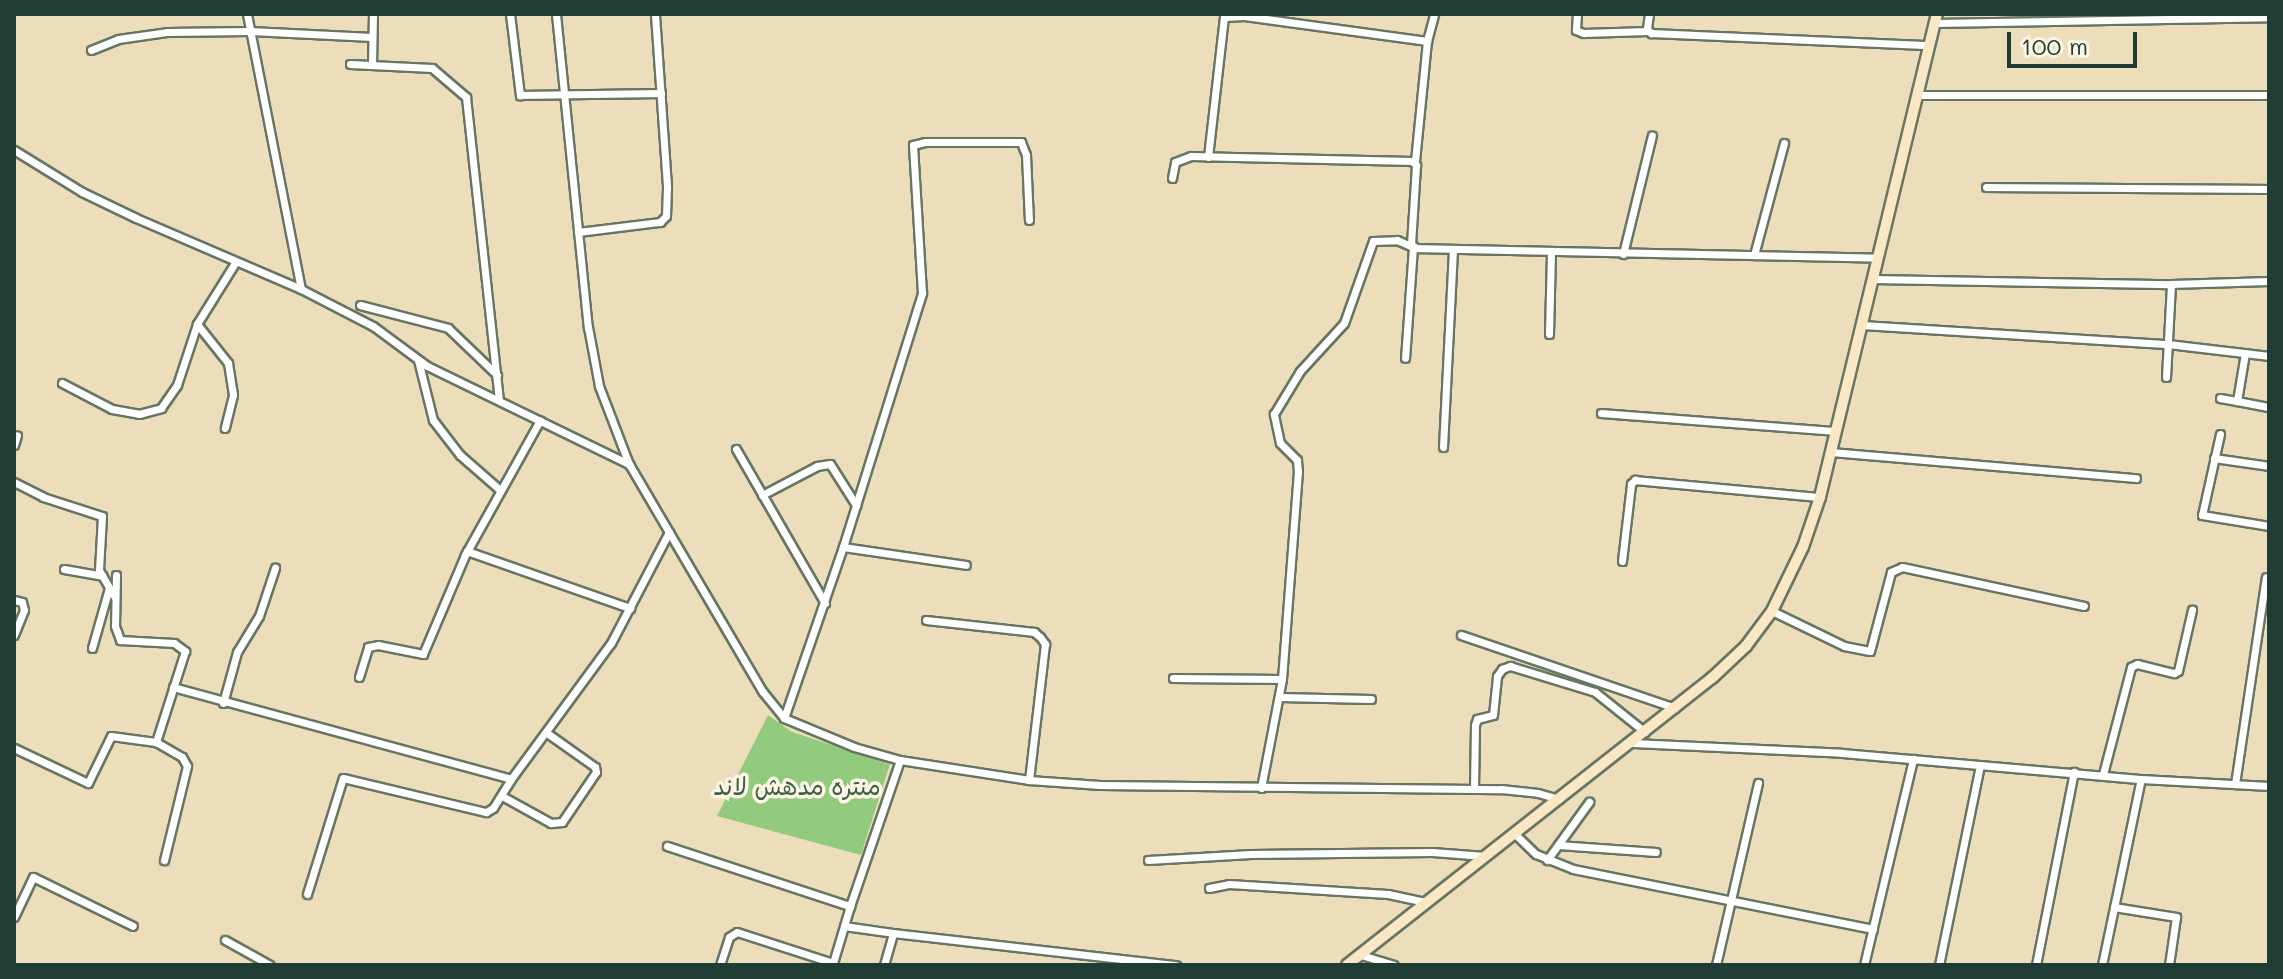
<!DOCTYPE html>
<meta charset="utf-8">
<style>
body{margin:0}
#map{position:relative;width:2283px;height:979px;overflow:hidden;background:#eddebb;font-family:Mali,"Playpen Sans Arabic",sans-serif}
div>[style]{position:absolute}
.green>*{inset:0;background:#93cb7e}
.roads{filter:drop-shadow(2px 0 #677563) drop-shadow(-2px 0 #677563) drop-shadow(0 2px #677563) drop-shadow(0 -2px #677563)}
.street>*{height:7px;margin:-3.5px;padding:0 3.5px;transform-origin:3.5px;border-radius:3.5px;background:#fff}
.secondary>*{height:10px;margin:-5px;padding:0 5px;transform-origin:5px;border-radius:5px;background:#fae7c3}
span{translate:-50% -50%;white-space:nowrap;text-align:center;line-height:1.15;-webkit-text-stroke:7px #fcf5e5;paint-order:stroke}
.park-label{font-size:24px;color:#3c6046}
.frame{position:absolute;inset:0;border:16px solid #1f3d34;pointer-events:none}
.scale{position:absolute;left:2007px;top:32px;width:130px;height:36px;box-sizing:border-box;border:4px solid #1f3d34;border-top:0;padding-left:10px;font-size:24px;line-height:28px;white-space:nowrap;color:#1f3d34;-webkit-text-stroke:6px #fcf5e5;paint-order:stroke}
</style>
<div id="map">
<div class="green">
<i style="clip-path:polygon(768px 715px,792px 732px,890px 764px,861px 855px,717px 816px)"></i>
</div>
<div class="roads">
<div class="street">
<i style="left:247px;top:14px;width:280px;rotate:78.9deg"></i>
<i style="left:301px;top:289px;width:81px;rotate:27.2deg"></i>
<i style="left:373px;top:326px;width:67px;rotate:36.5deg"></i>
<i style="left:427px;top:366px;width:225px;rotate:25.9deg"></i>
<i style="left:510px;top:14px;width:82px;rotate:83deg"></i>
<i style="left:520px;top:95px;width:141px;rotate:-0.8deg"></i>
<i style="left:556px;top:14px;width:315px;rotate:84.2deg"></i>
<i style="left:588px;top:327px;width:60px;rotate:79.4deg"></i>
<i style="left:599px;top:386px;width:84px;rotate:69deg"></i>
<i style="left:629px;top:464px;width:264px;rotate:59.6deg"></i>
<i style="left:763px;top:692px;width:33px;rotate:51deg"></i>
<i style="left:784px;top:718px;width:76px;rotate:22.5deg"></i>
<i style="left:854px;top:747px;width:48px;rotate:15.8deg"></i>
<i style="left:900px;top:760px;width:131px;rotate:8.8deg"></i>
<i style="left:1029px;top:780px;width:71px;rotate:4deg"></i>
<i style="left:1100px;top:785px;width:401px;rotate:0.6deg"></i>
<i style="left:1501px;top:789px;width:37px;rotate:6deg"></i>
<i style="left:1538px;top:793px;width:22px;rotate:16deg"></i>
<i style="left:1577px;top:14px;width:16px;rotate:94deg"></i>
<i style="left:1576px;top:30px;width:8px;rotate:23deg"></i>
<i style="left:1583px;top:33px;width:65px;rotate:-1.8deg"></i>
<i style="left:1649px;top:14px;width:15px;rotate:98deg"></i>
<i style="left:1647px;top:29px;width:6px;rotate:45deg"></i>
<i style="left:1651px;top:33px;width:279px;rotate:2.5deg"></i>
<i style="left:1935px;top:23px;width:334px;rotate:-1deg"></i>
<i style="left:91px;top:50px;width:29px;rotate:-22deg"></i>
<i style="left:118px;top:39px;width:49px;rotate:-8.1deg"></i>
<i style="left:167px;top:32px;width:83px;rotate:-0.7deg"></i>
<i style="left:250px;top:31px;width:122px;rotate:2.8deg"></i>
<i style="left:350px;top:64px;width:82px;rotate:2.8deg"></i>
<i style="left:432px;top:68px;width:45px;rotate:40.5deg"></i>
<i style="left:466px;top:97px;width:305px;rotate:83.8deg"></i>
<i style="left:372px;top:65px;width:51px;rotate:-88.9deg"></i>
<i style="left:1918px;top:95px;width:351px"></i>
<i style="left:14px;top:150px;width:80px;rotate:31.7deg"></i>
<i style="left:82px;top:192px;width:60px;rotate:25.7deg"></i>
<i style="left:136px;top:218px;width:180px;rotate:23.3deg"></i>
<i style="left:1208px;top:157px;width:141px;rotate:-83.5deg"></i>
<i style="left:1224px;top:17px;width:20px;rotate:-3deg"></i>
<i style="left:1244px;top:16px;width:185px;rotate:7.8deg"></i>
<i style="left:1415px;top:161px;width:121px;rotate:-84.3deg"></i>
<i style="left:1427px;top:41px;width:28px;rotate:-75deg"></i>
<i style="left:1172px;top:178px;width:16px;rotate:-79deg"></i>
<i style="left:1175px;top:162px;width:17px;rotate:-21deg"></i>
<i style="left:1191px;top:156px;width:221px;rotate:1.3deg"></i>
<i style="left:1412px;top:161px;width:6px;rotate:45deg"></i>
<i style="left:1416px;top:165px;width:79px;rotate:93.6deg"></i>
<i style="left:1411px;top:244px;width:6px;rotate:39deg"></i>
<i style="left:1416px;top:248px;width:462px;rotate:1.2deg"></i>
<i style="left:1986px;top:187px;width:283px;rotate:0.4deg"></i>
<i style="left:578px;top:232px;width:83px;rotate:-7deg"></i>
<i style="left:660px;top:222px;width:8px;rotate:-45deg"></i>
<i style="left:666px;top:216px;width:30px;rotate:-88deg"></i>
<i style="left:667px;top:186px;width:172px;rotate:-94deg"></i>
<i style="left:1623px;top:254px;width:122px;rotate:-76.3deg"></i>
<i style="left:1754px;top:255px;width:116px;rotate:-75deg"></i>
<i style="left:1873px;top:279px;width:298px;rotate:1deg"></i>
<i style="left:2171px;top:284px;width:98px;rotate:-1.8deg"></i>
<i style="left:360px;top:305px;width:91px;rotate:14.6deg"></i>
<i style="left:448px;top:328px;width:68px;rotate:43.8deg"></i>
<i style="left:197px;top:324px;width:50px;rotate:51.5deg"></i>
<i style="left:228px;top:363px;width:32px;rotate:81deg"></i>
<i style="left:233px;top:395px;width:34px;rotate:104deg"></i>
<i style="left:1862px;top:325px;width:307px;rotate:3.6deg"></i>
<i style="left:2168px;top:344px;width:102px;rotate:6.8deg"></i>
<i style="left:1549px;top:334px;width:82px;rotate:-88.6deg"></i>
<i style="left:2245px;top:353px;width:49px;rotate:99.5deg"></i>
<i style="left:2237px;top:401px;width:33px;rotate:11deg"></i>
<i style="left:418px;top:360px;width:62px;rotate:76deg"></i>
<i style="left:433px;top:420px;width:44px;rotate:52.4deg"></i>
<i style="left:460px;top:455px;width:53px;rotate:41.2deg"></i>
<i style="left:2166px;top:377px;width:93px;rotate:-86.9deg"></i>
<i style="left:62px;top:383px;width:56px;rotate:27.5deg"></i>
<i style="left:112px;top:409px;width:27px;rotate:10deg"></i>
<i style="left:139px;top:414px;width:23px;rotate:-15deg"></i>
<i style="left:161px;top:408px;width:28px;rotate:-55deg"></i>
<i style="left:177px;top:385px;width:64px;rotate:-71.8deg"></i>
<i style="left:197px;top:324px;width:72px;rotate:-58.1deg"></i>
<i style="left:2220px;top:398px;width:17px;rotate:10deg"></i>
<i style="left:1601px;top:413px;width:236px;rotate:4.4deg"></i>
<i style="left:2220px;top:434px;width:83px;rotate:102.5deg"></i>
<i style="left:2202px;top:515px;width:68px;rotate:9.3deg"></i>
<i style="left:14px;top:445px;width:10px;rotate:-73deg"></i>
<i style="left:1443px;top:447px;width:197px;rotate:-87.1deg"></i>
<i style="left:736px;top:449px;width:178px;rotate:60deg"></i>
<i style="left:1831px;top:452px;width:306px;rotate:4.9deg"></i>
<i style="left:2214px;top:458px;width:56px;rotate:8.3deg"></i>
<i style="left:14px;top:482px;width:33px;rotate:27deg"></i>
<i style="left:43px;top:497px;width:62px;rotate:17.9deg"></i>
<i style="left:102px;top:516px;width:54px;rotate:93.2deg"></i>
<i style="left:99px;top:570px;width:30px;rotate:60deg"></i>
<i style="left:762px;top:495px;width:62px;rotate:-27.8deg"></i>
<i style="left:817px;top:466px;width:13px;rotate:-9deg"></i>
<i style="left:830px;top:464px;width:49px;rotate:57.6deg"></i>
<i style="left:843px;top:547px;width:124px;rotate:8.3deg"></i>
<i style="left:467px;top:551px;width:173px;rotate:19.3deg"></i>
<i style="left:1622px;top:561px;width:78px;rotate:-83.3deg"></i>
<i style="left:1631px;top:484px;width:6px;rotate:-45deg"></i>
<i style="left:1635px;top:480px;width:186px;rotate:5.3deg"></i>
<i style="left:64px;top:569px;width:39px;rotate:10deg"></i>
<i style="left:116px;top:575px;width:51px;rotate:91.1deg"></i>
<i style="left:115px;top:626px;width:15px;rotate:70deg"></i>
<i style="left:120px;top:640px;width:54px;rotate:3.2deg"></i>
<i style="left:174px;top:643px;width:14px;rotate:36deg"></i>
<i style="left:185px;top:651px;width:96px;rotate:107.7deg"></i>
<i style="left:14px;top:600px;width:8px;rotate:14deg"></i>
<i style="left:22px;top:602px;width:8px;rotate:76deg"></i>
<i style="left:24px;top:610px;width:27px;rotate:112deg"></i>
<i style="left:1772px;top:611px;width:80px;rotate:25.9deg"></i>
<i style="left:1844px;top:646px;width:26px;rotate:11deg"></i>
<i style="left:1870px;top:651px;width:82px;rotate:-75.1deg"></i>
<i style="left:1891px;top:572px;width:12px;rotate:-24deg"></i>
<i style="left:1902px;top:567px;width:186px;rotate:12.1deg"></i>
<i style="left:926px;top:620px;width:109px;rotate:6.3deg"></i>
<i style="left:1034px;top:632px;width:8px;rotate:40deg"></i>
<i style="left:1040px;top:637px;width:9px;rotate:54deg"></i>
<i style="left:1045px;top:644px;width:137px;rotate:96.7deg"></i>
<i style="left:1461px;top:635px;width:226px;rotate:18.8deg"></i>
<i style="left:92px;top:648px;width:62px;rotate:-74.2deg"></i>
<i style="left:359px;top:677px;width:31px;rotate:-73deg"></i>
<i style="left:368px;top:647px;width:10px;rotate:-11deg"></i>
<i style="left:378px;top:645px;width:46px;rotate:11.3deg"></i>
<i style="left:423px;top:654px;width:108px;rotate:-67deg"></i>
<i style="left:465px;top:555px;width:154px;rotate:-60.9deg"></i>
<i style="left:1173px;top:678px;width:109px;rotate:0.5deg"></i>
<i style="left:173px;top:687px;width:350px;rotate:15.2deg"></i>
<i style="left:511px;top:779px;width:169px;rotate:-53.7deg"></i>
<i style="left:611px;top:643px;width:125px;rotate:-62.4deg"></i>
<i style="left:1279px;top:697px;width:92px;rotate:1.2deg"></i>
<i style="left:223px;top:703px;width:53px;rotate:-74.6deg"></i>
<i style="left:237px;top:652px;width:42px;rotate:-58.6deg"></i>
<i style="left:259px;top:616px;width:51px;rotate:-71.6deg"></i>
<i style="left:784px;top:718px;width:181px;rotate:-71deg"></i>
<i style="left:843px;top:547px;width:266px;rotate:-72.7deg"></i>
<i style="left:922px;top:293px;width:148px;rotate:-93.5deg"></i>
<i style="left:913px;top:145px;width:12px;rotate:-14deg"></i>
<i style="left:925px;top:142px;width:96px"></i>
<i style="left:1021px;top:142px;width:14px;rotate:69deg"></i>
<i style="left:1026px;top:155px;width:65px;rotate:87.4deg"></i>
<i style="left:1633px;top:743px;width:209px;rotate:2.7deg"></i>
<i style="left:1842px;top:753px;width:300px;rotate:5deg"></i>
<i style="left:2141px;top:779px;width:128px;rotate:3.1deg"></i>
<i style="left:14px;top:748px;width:82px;rotate:25.3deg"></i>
<i style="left:88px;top:783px;width:52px;rotate:-63.9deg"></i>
<i style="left:111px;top:736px;width:45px;rotate:7.6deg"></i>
<i style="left:156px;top:742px;width:30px;rotate:30deg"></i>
<i style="left:182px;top:757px;width:10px;rotate:61deg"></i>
<i style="left:187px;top:766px;width:97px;rotate:103.7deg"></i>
<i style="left:2103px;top:774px;width:111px;rotate:-75.3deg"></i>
<i style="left:2131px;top:667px;width:7px;rotate:-27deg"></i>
<i style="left:2137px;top:664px;width:38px;rotate:14deg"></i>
<i style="left:2174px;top:673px;width:4px;rotate:-27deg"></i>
<i style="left:2178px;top:671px;width:63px;rotate:-77.1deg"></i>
<i style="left:2235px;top:784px;width:209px;rotate:-81.5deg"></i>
<i style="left:1261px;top:788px;width:111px;rotate:-79.1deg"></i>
<i style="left:1282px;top:679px;width:208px;rotate:-85.6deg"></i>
<i style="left:1298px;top:472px;width:12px;rotate:-95deg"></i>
<i style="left:1297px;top:460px;width:24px;rotate:-135deg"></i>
<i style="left:1280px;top:443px;width:30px;rotate:-102deg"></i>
<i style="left:1274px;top:414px;width:50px;rotate:-58.8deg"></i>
<i style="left:1300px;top:371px;width:65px;rotate:-47.5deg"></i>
<i style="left:1344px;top:323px;width:87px;rotate:-70.5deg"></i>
<i style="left:1373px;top:241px;width:24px;rotate:-2deg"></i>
<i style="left:1397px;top:240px;width:17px;rotate:24deg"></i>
<i style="left:1413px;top:247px;width:111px;rotate:94.1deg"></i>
<i style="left:1474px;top:789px;width:64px;rotate:-89.1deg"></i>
<i style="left:1475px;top:725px;width:6px;rotate:-72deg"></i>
<i style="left:1477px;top:719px;width:16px;rotate:-14deg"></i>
<i style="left:1493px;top:715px;width:39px;rotate:-84deg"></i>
<i style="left:1497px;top:676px;width:9px;rotate:-54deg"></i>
<i style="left:1502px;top:669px;width:9px;rotate:-21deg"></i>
<i style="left:1510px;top:666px;width:89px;rotate:17deg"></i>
<i style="left:1595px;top:692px;width:64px;rotate:38.7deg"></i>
<i style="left:502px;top:796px;width:56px;rotate:28.9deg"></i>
<i style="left:551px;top:823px;width:11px;rotate:-5deg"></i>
<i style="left:562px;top:822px;width:60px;rotate:-55.8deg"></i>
<i style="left:596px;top:772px;width:5px;rotate:-101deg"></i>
<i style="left:595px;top:767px;width:59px;rotate:-144.7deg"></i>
<i style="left:1515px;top:834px;width:29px;rotate:44deg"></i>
<i style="left:1536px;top:854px;width:40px;rotate:22deg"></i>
<i style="left:1573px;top:869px;width:306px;rotate:11.3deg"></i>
<i style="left:1558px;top:845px;width:98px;rotate:4.1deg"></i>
<i style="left:667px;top:846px;width:193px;rotate:18.2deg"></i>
<i style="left:850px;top:906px;width:154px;rotate:-71.1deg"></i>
<i style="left:1148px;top:860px;width:103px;rotate:-3.3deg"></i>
<i style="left:1251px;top:854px;width:181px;rotate:-0.6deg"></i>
<i style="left:1432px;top:852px;width:53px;rotate:4.3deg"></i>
<i style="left:1547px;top:860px;width:72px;rotate:-54.1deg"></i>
<i style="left:1209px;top:888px;width:20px;rotate:-11deg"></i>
<i style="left:1229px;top:884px;width:159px;rotate:3.6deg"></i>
<i style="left:1388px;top:894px;width:40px;rotate:12deg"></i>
<i style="left:307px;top:894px;width:121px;rotate:-72.8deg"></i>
<i style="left:343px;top:778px;width:147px;rotate:13.4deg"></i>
<i style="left:486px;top:812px;width:8px;rotate:-30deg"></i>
<i style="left:493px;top:808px;width:34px;rotate:-58deg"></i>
<i style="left:2114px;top:907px;width:63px;rotate:9.2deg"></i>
<i style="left:2176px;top:917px;width:49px;rotate:98.3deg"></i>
<i style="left:14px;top:917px;width:44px;rotate:-64.6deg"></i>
<i style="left:33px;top:877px;width:111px;rotate:26.1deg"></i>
<i style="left:844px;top:926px;width:49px;rotate:8.1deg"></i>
<i style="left:225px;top:940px;width:51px;rotate:29.1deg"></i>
<i style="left:1361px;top:955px;width:34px;rotate:17deg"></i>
<i style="left:720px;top:965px;width:29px;rotate:-72deg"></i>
<i style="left:729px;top:937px;width:9px;rotate:-32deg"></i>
<i style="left:737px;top:932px;width:101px;rotate:17.9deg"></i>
<i style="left:833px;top:963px;width:59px;rotate:-73.4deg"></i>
<i style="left:884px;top:965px;width:33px;rotate:-74deg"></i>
<i style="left:893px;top:933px;width:285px;rotate:6.5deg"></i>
<i style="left:1716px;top:965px;width:187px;rotate:-77deg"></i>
<i style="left:1864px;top:965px;width:212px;rotate:-76.6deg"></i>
<i style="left:1939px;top:965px;width:204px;rotate:-78.4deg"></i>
<i style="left:2036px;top:965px;width:197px;rotate:-78.9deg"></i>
<i style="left:2102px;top:965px;width:190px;rotate:-78.2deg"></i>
</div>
<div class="secondary">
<i style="left:1347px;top:965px;width:464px;rotate:-38.2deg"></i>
<i style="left:1712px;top:678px;width:47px;rotate:-43.3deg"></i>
<i style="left:1746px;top:646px;width:44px;rotate:-53.4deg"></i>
<i style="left:1772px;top:611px;width:71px;rotate:-64.2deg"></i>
<i style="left:1803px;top:547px;width:53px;rotate:-71.2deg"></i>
<i style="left:1820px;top:497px;width:497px;rotate:-76.4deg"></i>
</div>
</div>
<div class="park-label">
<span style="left:797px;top:786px">منتره مدهش لاند</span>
</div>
<div class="frame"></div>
<div class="scale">100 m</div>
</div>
